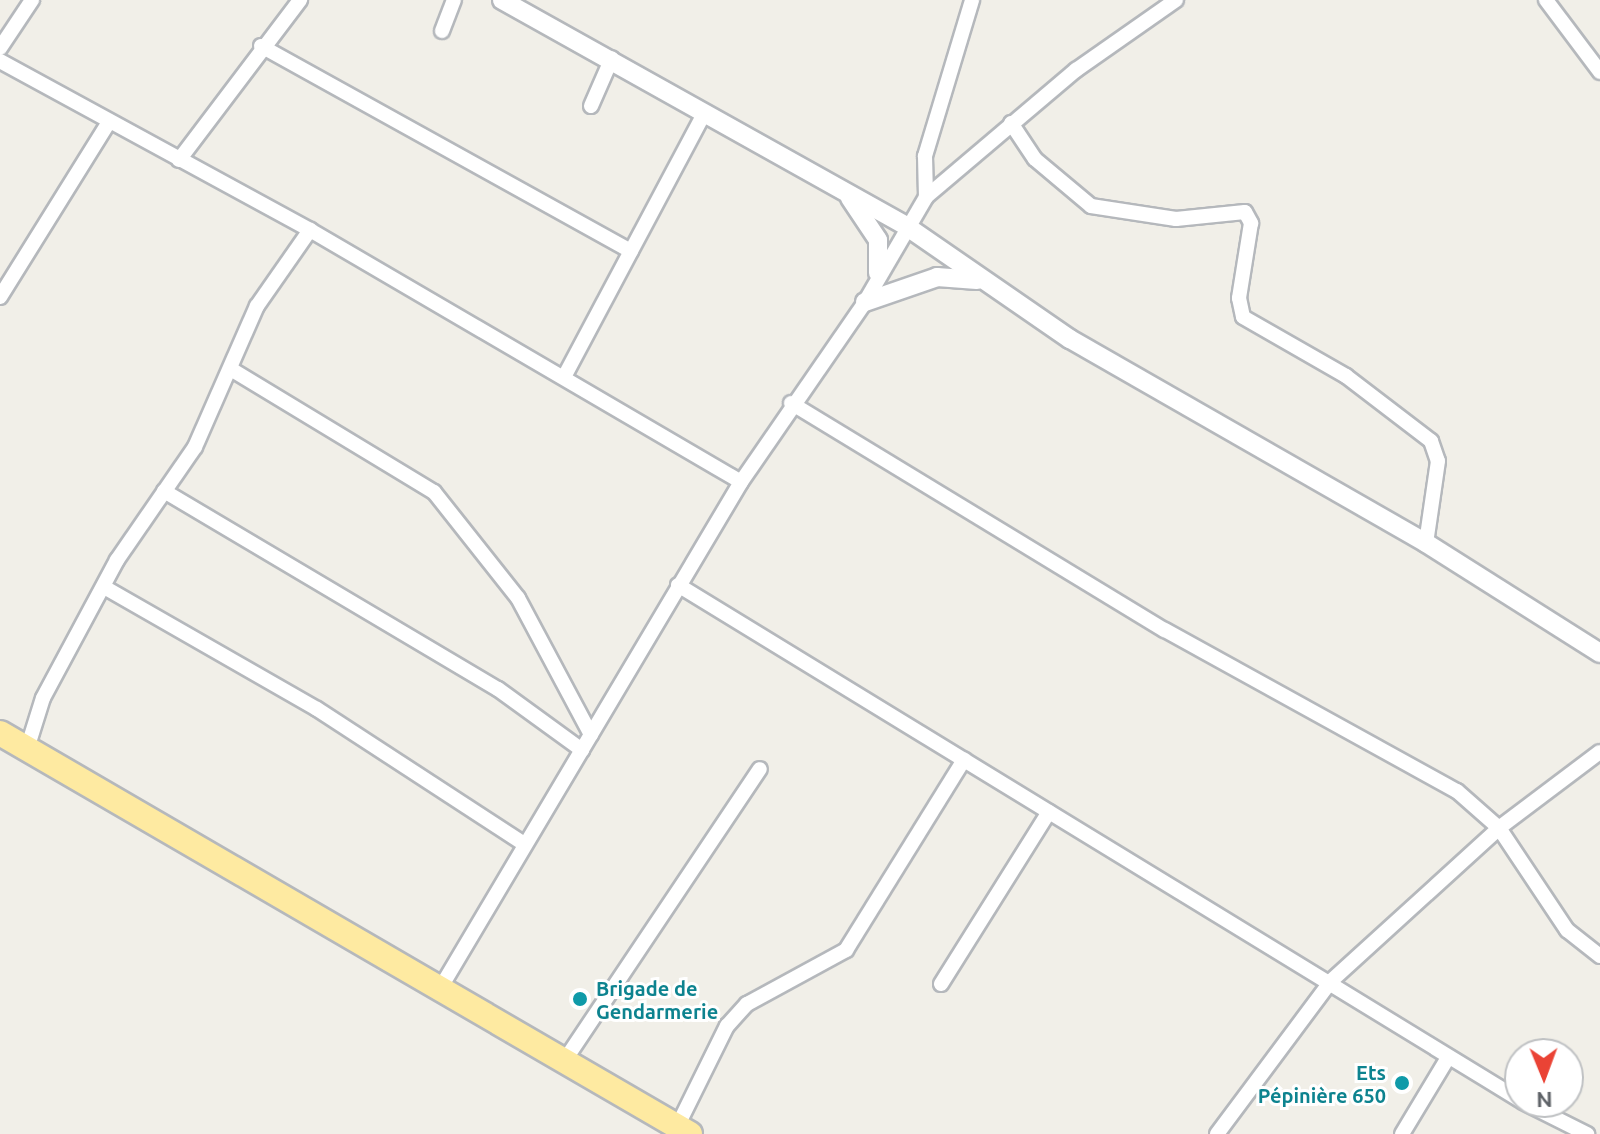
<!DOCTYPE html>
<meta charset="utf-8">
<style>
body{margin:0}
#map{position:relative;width:1600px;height:1134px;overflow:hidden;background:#f1efe8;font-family:Ubuntu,sans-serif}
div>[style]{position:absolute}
.roads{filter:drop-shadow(2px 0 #b5b8bc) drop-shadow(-2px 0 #b5b8bc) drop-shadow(0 2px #b5b8bc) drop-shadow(0 -2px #b5b8bc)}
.minor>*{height:14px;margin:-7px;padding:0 7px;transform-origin:7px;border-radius:7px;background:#fff}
.tertiary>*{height:18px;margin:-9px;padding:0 9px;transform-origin:9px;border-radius:9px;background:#fff}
.trunk>*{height:24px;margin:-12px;padding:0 12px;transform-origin:12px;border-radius:12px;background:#feeaa1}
.dots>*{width:22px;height:22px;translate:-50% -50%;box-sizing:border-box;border:4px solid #fff;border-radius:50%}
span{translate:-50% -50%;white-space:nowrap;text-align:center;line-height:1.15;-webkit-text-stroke:6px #fff;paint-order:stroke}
.culture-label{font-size:20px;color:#0d838f;font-weight:700}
.left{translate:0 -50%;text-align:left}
.right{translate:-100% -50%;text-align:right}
.north{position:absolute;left:1504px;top:1038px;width:80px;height:80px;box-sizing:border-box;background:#fff;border:2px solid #bfc1c3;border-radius:50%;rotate:179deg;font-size:22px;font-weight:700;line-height:32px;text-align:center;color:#5f6368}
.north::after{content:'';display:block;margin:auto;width:28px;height:36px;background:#ea4335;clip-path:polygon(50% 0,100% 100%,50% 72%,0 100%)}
</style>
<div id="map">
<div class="roads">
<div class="minor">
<i style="left:1546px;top:0;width:90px;rotate:53.1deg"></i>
<i style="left:442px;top:31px;width:33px;rotate:-69deg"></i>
<i style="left:261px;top:46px;width:423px;rotate:29deg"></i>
<i style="left:0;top:48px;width:58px;rotate:-56.3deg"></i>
<i style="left:0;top:61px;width:353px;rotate:28.6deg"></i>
<i style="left:310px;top:230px;width:499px;rotate:30.3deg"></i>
<i style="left:591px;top:106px;width:52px;rotate:-66.4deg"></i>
<i style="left:1011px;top:123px;width:43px;rotate:56.3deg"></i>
<i style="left:1035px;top:159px;width:73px;rotate:40deg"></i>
<i style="left:1091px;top:206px;width:86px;rotate:8.7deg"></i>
<i style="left:1176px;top:219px;width:69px;rotate:-5.8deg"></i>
<i style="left:1245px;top:212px;width:13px;rotate:61deg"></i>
<i style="left:1251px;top:223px;width:76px;rotate:99.1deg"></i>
<i style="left:1239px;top:298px;width:19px;rotate:78deg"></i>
<i style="left:1243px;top:317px;width:119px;rotate:29.8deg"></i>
<i style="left:1346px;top:376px;width:107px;rotate:37.4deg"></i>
<i style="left:1431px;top:441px;width:21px;rotate:71deg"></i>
<i style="left:1438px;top:461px;width:83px;rotate:98.3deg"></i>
<i style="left:179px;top:160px;width:201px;rotate:-52.9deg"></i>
<i style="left:926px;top:197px;width:41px;rotate:-91.4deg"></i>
<i style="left:925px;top:156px;width:163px;rotate:-73.2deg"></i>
<i style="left:0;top:297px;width:206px;rotate:-58.1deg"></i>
<i style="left:234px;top:371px;width:234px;rotate:31.2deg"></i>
<i style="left:434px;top:492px;width:135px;rotate:51.6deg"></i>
<i style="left:518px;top:598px;width:155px;rotate:61.9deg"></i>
<i style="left:564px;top:377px;width:298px;rotate:-62deg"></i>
<i style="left:791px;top:403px;width:437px;rotate:31.3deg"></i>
<i style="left:1165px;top:630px;width:333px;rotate:28.9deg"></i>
<i style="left:1457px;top:791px;width:56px;rotate:41.4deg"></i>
<i style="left:1499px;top:828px;width:123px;rotate:56.3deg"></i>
<i style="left:1567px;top:930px;width:42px;rotate:38.2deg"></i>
<i style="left:164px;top:491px;width:388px;rotate:30.7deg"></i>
<i style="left:498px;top:689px;width:104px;rotate:36deg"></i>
<i style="left:678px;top:585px;width:987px;rotate:31.45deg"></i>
<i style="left:104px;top:587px;width:245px;rotate:29.8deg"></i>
<i style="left:317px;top:709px;width:247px;rotate:33.1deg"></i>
<i style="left:27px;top:749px;width:53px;rotate:-72.6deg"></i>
<i style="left:43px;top:698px;width:157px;rotate:-61.8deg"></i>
<i style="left:117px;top:560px;width:137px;rotate:-55.4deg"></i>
<i style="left:195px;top:447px;width:154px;rotate:-66.3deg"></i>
<i style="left:257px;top:306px;width:93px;rotate:-55.1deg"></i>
<i style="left:941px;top:984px;width:203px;rotate:-57.9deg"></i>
<i style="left:441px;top:987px;width:587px;rotate:-59.29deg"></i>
<i style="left:741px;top:482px;width:219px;rotate:-55.4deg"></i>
<i style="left:865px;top:302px;width:121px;rotate:-59.8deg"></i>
<i style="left:926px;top:197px;width:197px;rotate:-40.3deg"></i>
<i style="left:1076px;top:70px;width:122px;rotate:-35deg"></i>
<i style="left:565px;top:1060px;width:350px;rotate:-56.2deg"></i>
<i style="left:1523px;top:1102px;width:72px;rotate:26.6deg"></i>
<i style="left:677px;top:1127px;width:113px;rotate:-63.7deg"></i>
<i style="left:727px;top:1026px;width:30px;rotate:-48deg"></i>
<i style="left:747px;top:1004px;width:113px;rotate:-28.6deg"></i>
<i style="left:846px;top:950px;width:224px;rotate:-58.2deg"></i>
<i style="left:1217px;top:1134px;width:191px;rotate:-53.3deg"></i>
<i style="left:1331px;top:981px;width:227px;rotate:-42.3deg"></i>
<i style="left:1499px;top:828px;width:126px;rotate:-37deg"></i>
<i style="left:1402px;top:1134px;width:85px;rotate:-58.9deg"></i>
</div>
<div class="tertiary">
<i style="left:502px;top:0;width:463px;rotate:29.2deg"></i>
<i style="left:906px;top:226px;width:199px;rotate:34.6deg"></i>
<i style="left:1070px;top:339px;width:410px;rotate:29.8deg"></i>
<i style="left:1426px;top:543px;width:206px;rotate:32.3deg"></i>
<i style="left:850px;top:198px;width:50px;rotate:56.3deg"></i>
<i style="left:878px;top:240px;width:33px;rotate:90deg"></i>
<i style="left:865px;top:302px;width:76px;rotate:-19.1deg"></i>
<i style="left:937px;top:277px;width:40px;rotate:4.3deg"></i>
</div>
<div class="trunk">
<i style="left:0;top:733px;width:798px;rotate:30.16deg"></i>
</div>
</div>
<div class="dots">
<i style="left:580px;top:999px;background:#0f9aa8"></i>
<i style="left:1402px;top:1083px;background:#0f9aa8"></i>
</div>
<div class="culture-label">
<span class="left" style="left:596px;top:1000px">Brigade de<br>Gendarmerie</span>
<span class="right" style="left:1386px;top:1084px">Ets<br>Pépinière 650</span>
</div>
<div class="north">N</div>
</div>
